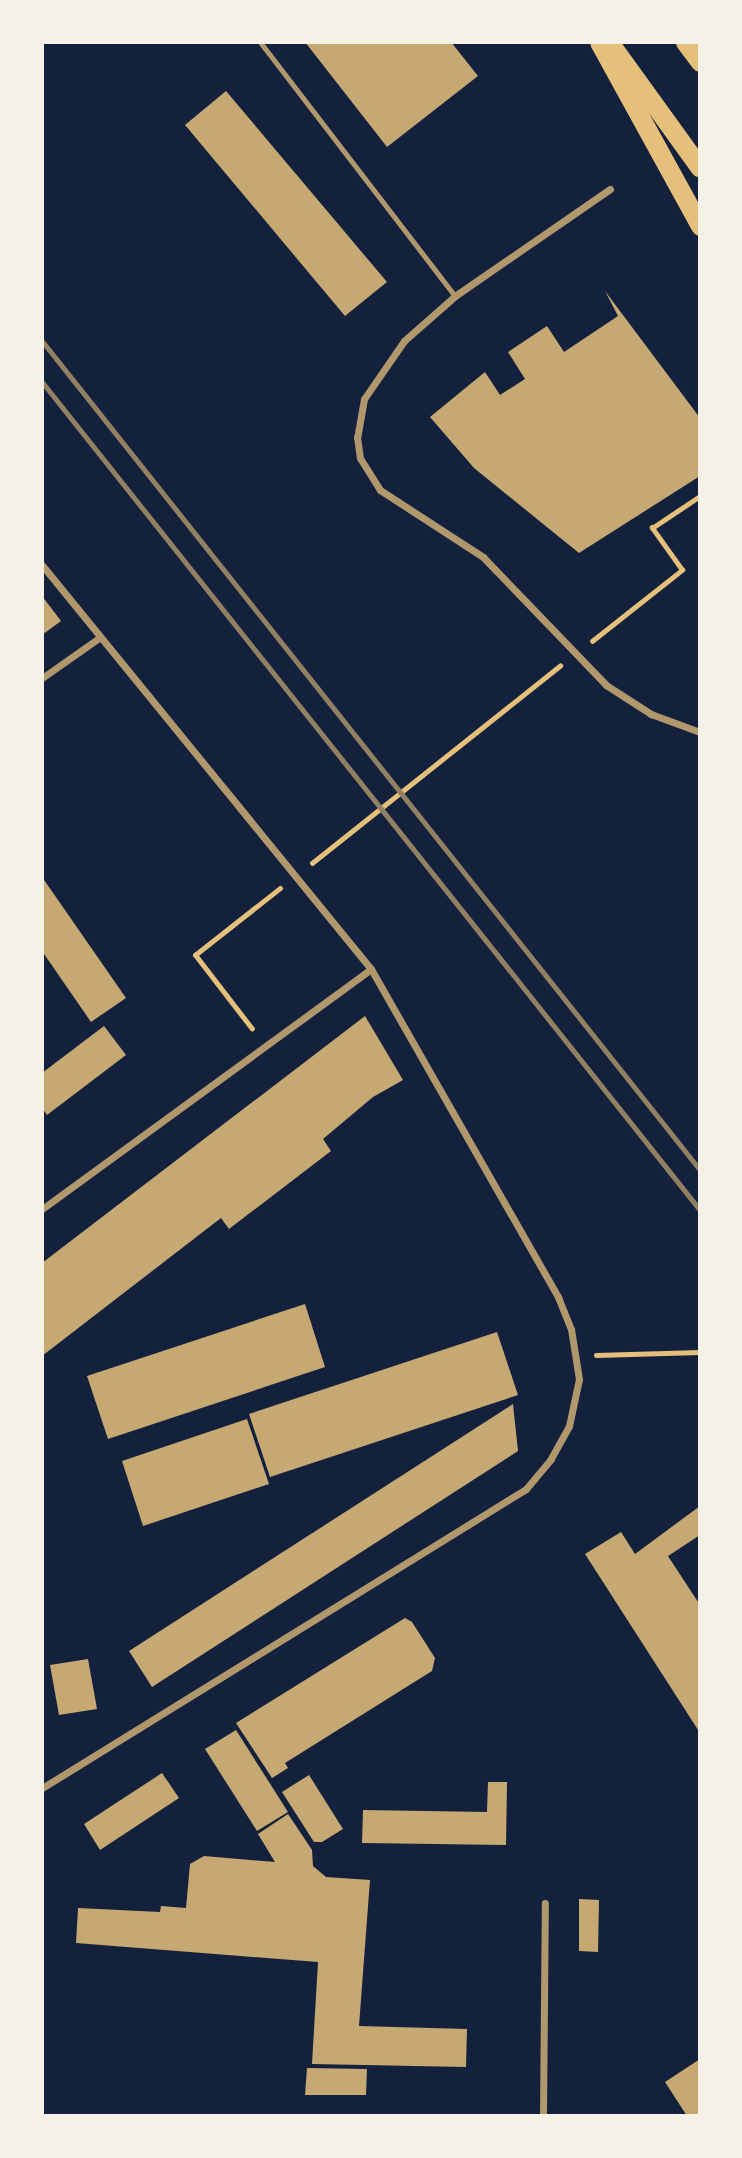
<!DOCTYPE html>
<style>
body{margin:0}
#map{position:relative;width:742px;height:2158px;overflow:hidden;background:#14213d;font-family:"Asap Condensed",sans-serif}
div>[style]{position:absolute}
.building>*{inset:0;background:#c6a872}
.path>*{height:4.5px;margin:-2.25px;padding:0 2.25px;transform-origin:2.25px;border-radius:2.25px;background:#e5c07b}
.service>*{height:5px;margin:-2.5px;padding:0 2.5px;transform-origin:2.5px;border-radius:2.5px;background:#b1986c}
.minor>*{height:7px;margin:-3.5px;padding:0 3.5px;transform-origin:3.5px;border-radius:3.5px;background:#b1986c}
.trunk>*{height:19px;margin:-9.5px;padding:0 9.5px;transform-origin:9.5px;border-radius:9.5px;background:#e5c07b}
.rail>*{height:5px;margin:-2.5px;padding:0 2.5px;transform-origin:2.5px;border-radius:2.5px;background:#918062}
span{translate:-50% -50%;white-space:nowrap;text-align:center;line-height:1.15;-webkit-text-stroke:5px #f6f1e7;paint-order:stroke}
.frame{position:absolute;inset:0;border:44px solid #f6f1e7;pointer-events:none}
</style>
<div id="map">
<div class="building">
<i style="clip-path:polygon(305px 42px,451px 42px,478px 76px,387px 147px)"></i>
<i style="clip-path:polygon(226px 91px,387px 282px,345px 316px,185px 125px)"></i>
<i style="clip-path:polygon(605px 291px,700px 418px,700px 476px,579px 553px,474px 468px,430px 417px,485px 372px,500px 395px,525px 379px,508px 352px,547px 326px,564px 352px,618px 316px)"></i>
<i style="clip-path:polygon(42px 596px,61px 621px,42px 635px)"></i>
<i style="clip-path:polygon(42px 877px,126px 998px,91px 1022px,42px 951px)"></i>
<i style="clip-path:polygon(365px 1016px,403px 1080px,373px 1097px,323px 1139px,331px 1151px,229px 1229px,221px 1218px,42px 1356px,42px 1263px)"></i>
<i style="clip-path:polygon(104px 1026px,126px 1055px,47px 1115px,42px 1108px,42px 1073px)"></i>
<i style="clip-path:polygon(305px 1304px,325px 1367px,108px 1439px,87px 1376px)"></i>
<i style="clip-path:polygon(497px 1332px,518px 1395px,270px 1477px,249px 1414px)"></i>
<i style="clip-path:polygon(513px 1404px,518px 1451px,152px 1687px,129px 1651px)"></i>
<i style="clip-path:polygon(247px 1419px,269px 1484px,143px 1526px,122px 1461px)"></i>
<i style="clip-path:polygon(700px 1506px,700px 1535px,668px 1556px,700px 1605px,700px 1733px,585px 1554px,621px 1532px,635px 1554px)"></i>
<i style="clip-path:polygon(405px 1618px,412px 1622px,435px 1658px,432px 1671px,285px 1763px,288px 1768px,272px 1778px,236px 1723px)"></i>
<i style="clip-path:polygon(88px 1659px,97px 1709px,59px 1715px,50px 1665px)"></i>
<i style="clip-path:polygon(236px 1730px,288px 1812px,257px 1831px,205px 1749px)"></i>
<i style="clip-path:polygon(162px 1773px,179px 1798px,100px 1850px,84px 1824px)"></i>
<i style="clip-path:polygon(309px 1775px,343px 1829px,322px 1842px,314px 1842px,282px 1792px)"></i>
<i style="clip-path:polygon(488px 1782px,507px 1782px,506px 1845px,362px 1843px,363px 1810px,487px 1812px)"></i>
<i style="clip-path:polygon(288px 1814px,312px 1850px,313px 1866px,326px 1877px,370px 1880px,359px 2026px,467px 2029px,466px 2067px,312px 2064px,318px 1962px,76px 1943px,78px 1908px,160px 1912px,161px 1906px,186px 1908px,190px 1864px,204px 1856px,275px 1862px,258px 1834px)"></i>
<i style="clip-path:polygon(579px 1899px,599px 1900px,598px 1952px,579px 1951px)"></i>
<i style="clip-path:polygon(700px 2059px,700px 2116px,687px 2116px,665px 2082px)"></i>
<i style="clip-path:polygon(307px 2068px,367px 2069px,366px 2095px,305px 2095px)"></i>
</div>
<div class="path">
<i style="left:592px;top:641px;width:115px;rotate:-38.3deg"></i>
<i style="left:682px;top:570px;width:52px;rotate:-125.5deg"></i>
<i style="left:652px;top:528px;width:58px;rotate:-33.7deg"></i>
<i style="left:312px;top:863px;width:317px;rotate:-38.5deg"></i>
<i style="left:252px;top:1029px;width:93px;rotate:-127.6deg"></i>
<i style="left:195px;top:955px;width:108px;rotate:-38.2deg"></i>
<i style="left:596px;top:1355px;width:104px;rotate:-1.7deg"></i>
</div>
<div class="service">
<i style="left:260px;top:42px;width:320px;rotate:52.5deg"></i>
</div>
<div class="minor">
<i style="left:610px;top:189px;width:188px;rotate:145.4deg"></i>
<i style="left:455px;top:296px;width:68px;rotate:138.6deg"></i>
<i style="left:404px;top:341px;width:70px;rotate:124.6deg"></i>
<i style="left:364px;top:399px;width:39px;rotate:100deg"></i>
<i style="left:357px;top:437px;width:21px;rotate:82deg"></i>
<i style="left:360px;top:458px;width:38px;rotate:58deg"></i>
<i style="left:380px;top:490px;width:123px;rotate:33deg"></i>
<i style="left:483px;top:557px;width:178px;rotate:46.1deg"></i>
<i style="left:606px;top:685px;width:54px;rotate:32.8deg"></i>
<i style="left:651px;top:714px;width:52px;rotate:20.2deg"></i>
<i style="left:42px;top:565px;width:521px;rotate:50.84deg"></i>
<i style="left:371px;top:969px;width:378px;rotate:60.3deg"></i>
<i style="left:558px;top:1297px;width:35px;rotate:68deg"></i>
<i style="left:571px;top:1329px;width:51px;rotate:80.9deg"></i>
<i style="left:579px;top:1379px;width:48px;rotate:102deg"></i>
<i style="left:569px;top:1426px;width:38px;rotate:119deg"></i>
<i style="left:551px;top:1459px;width:39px;rotate:130deg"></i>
<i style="left:526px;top:1489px;width:569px;rotate:148.29deg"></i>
<i style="left:42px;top:678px;width:70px;rotate:-35.1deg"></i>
<i style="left:42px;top:1209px;width:407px;rotate:-36.1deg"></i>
<i style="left:543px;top:2116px;width:213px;rotate:-89.5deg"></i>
</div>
<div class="trunk">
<i style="left:599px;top:42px;width:210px;rotate:61.2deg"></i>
<i style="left:685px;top:42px;width:25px;rotate:53deg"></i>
<i style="left:612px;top:46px;width:150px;rotate:54.2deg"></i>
</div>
<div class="rail">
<i style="left:42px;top:341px;width:1058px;rotate:51.56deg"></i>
<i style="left:42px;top:382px;width:1058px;rotate:51.53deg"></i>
</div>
<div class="frame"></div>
</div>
